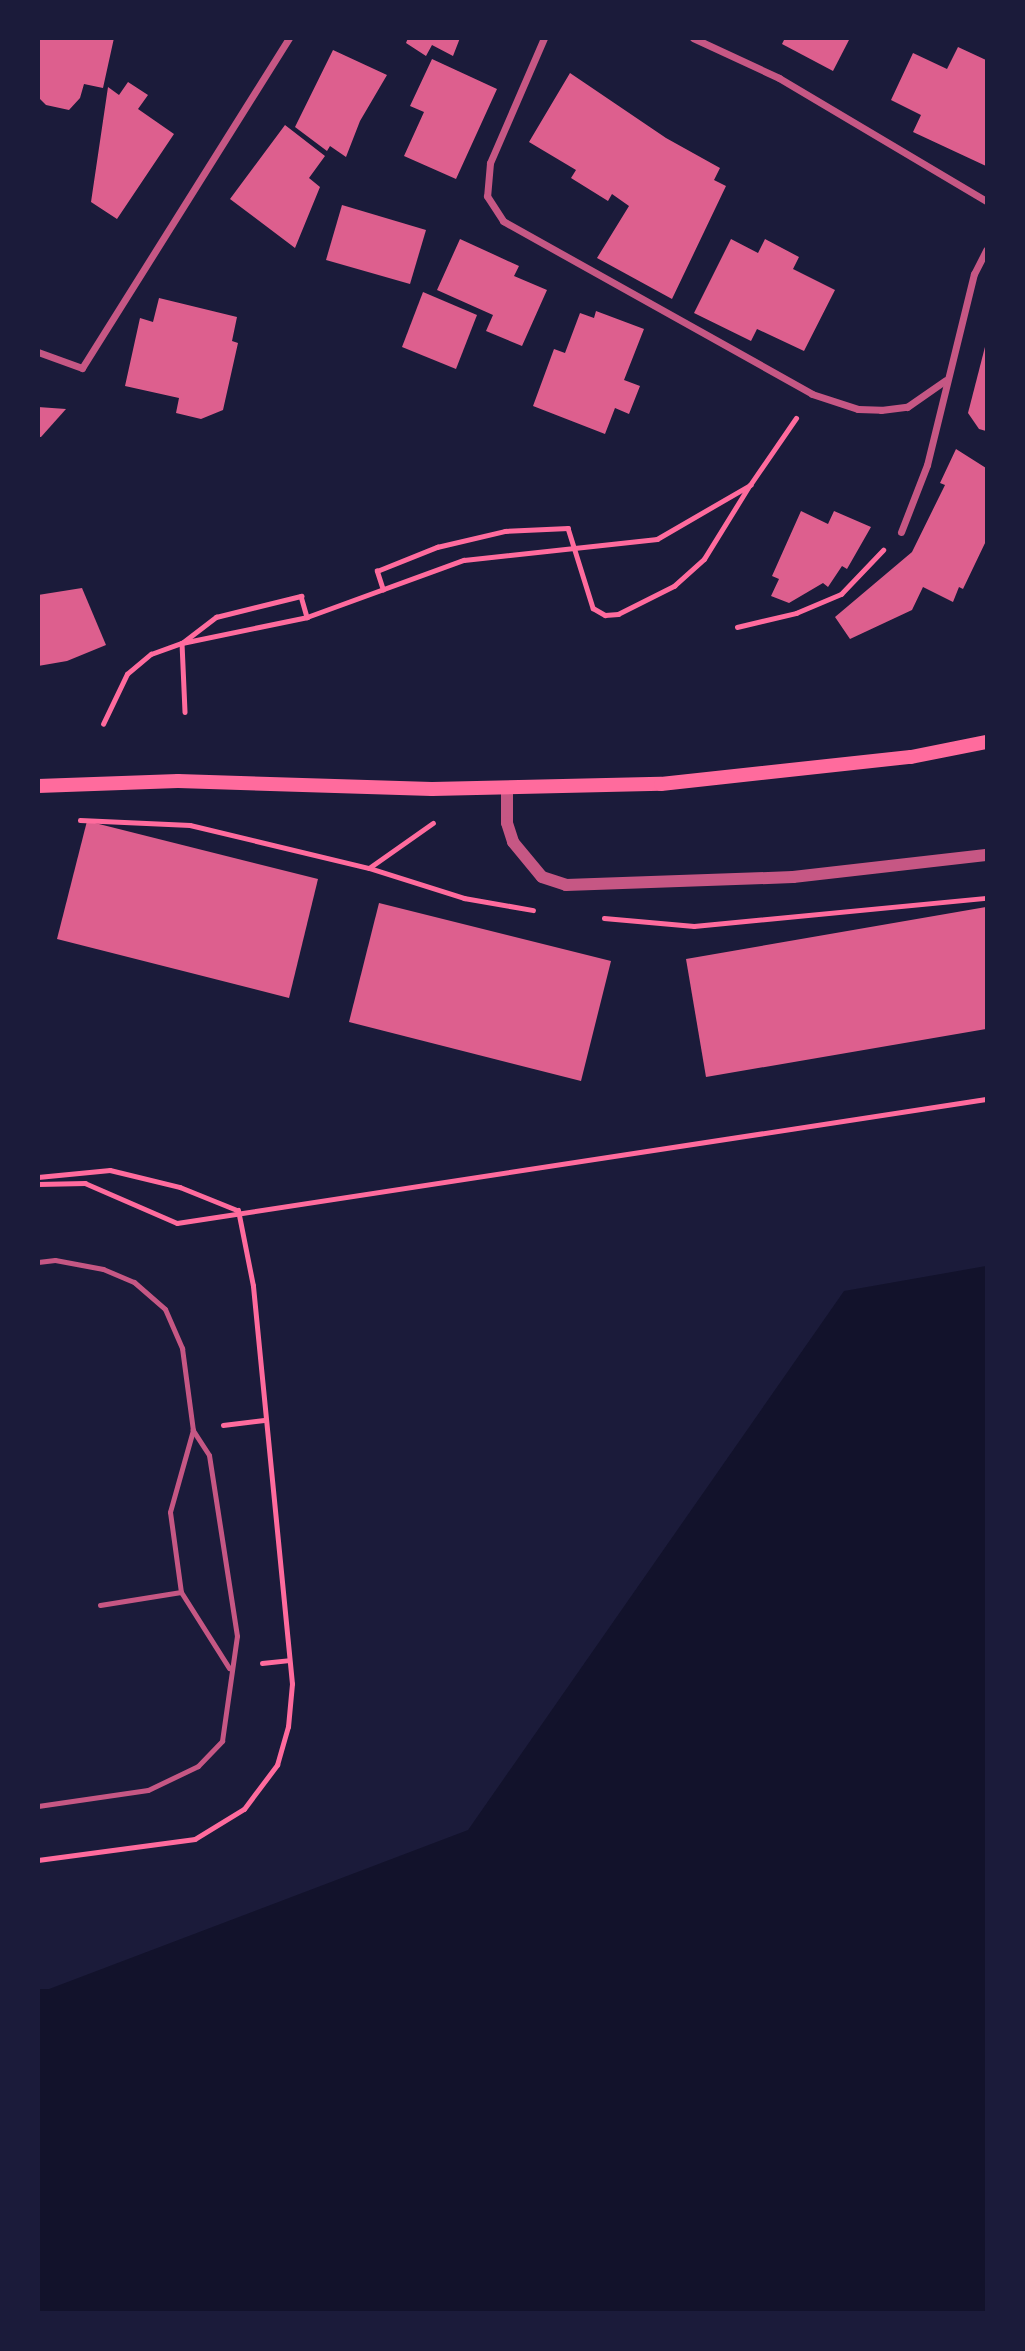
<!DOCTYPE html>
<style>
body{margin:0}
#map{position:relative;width:1025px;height:2351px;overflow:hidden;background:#1b1b3a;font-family:"IBM Plex Sans",sans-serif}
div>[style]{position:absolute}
.water>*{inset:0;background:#12122b}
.building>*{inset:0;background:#dd5f8e}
.path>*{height:4.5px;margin:-2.25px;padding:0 2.25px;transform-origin:2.25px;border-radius:2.25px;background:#ff6b9d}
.service>*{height:5px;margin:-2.5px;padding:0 2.5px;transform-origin:2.5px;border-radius:2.5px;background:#c65784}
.minor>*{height:7px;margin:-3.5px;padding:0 3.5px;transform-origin:3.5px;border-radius:3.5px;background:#c65784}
.tertiary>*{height:12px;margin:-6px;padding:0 6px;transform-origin:6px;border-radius:6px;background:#c65784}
.secondary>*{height:14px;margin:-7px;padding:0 7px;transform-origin:7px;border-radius:7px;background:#ff6b9d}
span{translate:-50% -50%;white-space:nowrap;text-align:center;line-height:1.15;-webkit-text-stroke:7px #1b1b3a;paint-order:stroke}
.frame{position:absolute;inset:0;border:40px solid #1b1b3a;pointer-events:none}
</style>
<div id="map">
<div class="water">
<i style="clip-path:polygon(986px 1266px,986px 2312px,39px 2312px,39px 1989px,49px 1989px,468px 1830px,844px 1291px)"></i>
</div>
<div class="building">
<i style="clip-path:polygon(38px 38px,114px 38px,103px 88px,84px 84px,80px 98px,69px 110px,46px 105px,38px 97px)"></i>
<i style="clip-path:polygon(408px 38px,460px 38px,453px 56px,432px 45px,426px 56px,406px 43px)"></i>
<i style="clip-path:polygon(785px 38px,850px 38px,833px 71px,782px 44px)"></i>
<i style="clip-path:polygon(958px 47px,986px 60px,986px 166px,913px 132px,921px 115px,891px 100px,913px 53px,947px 69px)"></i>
<i style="clip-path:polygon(333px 50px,387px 75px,360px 121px,346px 157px,330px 146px,327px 151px,295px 127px)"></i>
<i style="clip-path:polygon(432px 59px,497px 89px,456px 179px,404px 156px,424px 112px,410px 106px)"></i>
<i style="clip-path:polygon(570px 73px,666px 138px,720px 168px,714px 180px,726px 186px,672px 299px,597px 258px,629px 206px,612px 194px,608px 201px,571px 178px,576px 170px,529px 142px)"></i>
<i style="clip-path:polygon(128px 82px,148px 95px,138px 109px,174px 134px,117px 219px,91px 202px,108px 87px,119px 95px)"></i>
<i style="clip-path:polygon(285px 125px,325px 156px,309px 178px,320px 187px,295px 248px,230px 199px)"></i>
<i style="clip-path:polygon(342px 205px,426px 230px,410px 284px,326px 260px)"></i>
<i style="clip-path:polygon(460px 239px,519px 266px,514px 276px,547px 290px,522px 346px,486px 331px,493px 315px,437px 290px)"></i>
<i style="clip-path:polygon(731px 239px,758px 253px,765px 239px,799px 257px,793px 269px,835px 290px,804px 351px,757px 329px,751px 341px,694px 313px)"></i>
<i style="clip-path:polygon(423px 292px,477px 315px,456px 369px,402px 347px)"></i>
<i style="clip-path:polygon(159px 298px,237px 317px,232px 341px,238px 343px,223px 410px,201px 419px,176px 413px,179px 398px,125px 386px,140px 318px,153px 322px)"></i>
<i style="clip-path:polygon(596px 311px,644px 329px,624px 380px,640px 386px,629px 414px,615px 408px,605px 434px,533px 406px,554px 349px,565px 353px,580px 313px,594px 318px)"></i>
<i style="clip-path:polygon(986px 343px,986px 431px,979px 429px,968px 413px)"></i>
<i style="clip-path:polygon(38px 407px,66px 409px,41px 437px,38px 437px)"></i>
<i style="clip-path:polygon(956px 449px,986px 468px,986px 541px,963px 589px,959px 587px,953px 602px,923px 587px,912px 610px,850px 639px,835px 617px,912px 552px,945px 485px,940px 483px)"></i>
<i style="clip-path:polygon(801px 511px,828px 524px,834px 511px,871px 527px,847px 569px,842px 566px,828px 587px,823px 583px,789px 603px,771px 596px,779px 579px,772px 576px)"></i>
<i style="clip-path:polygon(82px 588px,106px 645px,67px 661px,38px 666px,38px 595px)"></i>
<i style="clip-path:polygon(87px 821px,318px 879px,289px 998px,57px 939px)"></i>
<i style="clip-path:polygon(379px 903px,611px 961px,581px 1081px,349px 1022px)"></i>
<i style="clip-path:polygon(986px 907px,986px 1029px,706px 1077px,686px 959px)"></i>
</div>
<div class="path">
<i style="left:383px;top:590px;width:20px;rotate:-108deg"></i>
<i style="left:377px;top:571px;width:65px;rotate:-21.8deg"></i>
<i style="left:437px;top:547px;width:70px;rotate:-13.2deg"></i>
<i style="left:505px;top:531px;width:63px;rotate:-2.7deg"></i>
<i style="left:568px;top:528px;width:84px;rotate:72.6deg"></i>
<i style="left:593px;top:608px;width:14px;rotate:30deg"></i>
<i style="left:605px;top:615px;width:13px;rotate:-4deg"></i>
<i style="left:618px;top:614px;width:63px;rotate:-26.6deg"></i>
<i style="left:674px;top:586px;width:40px;rotate:-42deg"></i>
<i style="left:704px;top:559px;width:86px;rotate:-58.3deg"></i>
<i style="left:737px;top:627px;width:61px;rotate:-13.3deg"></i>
<i style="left:796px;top:613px;width:49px;rotate:-22.9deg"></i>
<i style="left:841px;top:594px;width:61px;rotate:-46.3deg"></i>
<i style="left:182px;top:643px;width:43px;rotate:-37.4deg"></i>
<i style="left:216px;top:617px;width:88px;rotate:-13.9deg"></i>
<i style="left:301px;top:596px;width:22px;rotate:74deg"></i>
<i style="left:182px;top:643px;width:69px;rotate:87.5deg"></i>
<i style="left:103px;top:724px;width:55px;rotate:-64.4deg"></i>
<i style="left:127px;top:674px;width:31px;rotate:-40deg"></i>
<i style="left:151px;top:654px;width:33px;rotate:-20deg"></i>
<i style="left:182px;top:643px;width:128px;rotate:-11.7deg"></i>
<i style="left:307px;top:617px;width:167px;rotate:-20deg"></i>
<i style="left:464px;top:560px;width:194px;rotate:-6.2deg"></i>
<i style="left:657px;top:539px;width:108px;rotate:-30.1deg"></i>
<i style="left:750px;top:485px;width:81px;rotate:-55.5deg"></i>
<i style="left:80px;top:820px;width:110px;rotate:2.6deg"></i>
<i style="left:190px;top:825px;width:184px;rotate:13.5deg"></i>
<i style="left:369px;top:868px;width:100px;rotate:17.5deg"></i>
<i style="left:464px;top:898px;width:70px;rotate:9.9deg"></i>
<i style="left:369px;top:868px;width:78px;rotate:-35.1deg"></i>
<i style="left:604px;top:918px;width:90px;rotate:5.1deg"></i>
<i style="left:694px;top:926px;width:293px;rotate:-5.5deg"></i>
<i style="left:38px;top:1177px;width:72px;rotate:-5.6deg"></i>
<i style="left:110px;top:1170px;width:72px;rotate:13.7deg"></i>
<i style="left:180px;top:1187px;width:61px;rotate:22deg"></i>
<i style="left:38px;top:1184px;width:47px;rotate:-1.2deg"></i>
<i style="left:85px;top:1183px;width:100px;rotate:23.5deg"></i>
<i style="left:177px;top:1223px;width:818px;rotate:-8.71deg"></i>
<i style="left:223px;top:1425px;width:41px;rotate:-7deg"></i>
<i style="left:262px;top:1663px;width:27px;rotate:-6deg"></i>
<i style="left:38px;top:1860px;width:158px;rotate:-7.6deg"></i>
<i style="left:195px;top:1839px;width:57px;rotate:-31.5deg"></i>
<i style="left:244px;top:1809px;width:55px;rotate:-53.1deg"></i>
<i style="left:277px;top:1765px;width:40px;rotate:-74deg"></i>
<i style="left:288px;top:1727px;width:43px;rotate:-84.7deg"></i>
<i style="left:292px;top:1684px;width:400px;rotate:-95.6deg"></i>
<i style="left:253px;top:1286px;width:77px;rotate:-101.2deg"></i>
</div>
<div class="service">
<i style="left:38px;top:1262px;width:17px;rotate:-7deg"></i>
<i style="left:55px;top:1260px;width:49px;rotate:10.6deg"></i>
<i style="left:103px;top:1269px;width:34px;rotate:23deg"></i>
<i style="left:134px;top:1282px;width:41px;rotate:41.1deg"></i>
<i style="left:165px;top:1309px;width:43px;rotate:66.4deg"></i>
<i style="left:182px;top:1348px;width:83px;rotate:82.4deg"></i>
<i style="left:193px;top:1430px;width:85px;rotate:105.7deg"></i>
<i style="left:170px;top:1512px;width:81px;rotate:82.2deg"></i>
<i style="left:181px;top:1592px;width:90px;rotate:57.7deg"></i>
<i style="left:100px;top:1605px;width:82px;rotate:-9.1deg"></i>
<i style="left:38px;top:1806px;width:111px;rotate:-8.3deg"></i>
<i style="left:148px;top:1790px;width:55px;rotate:-25.6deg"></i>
<i style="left:198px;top:1766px;width:35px;rotate:-46deg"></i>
<i style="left:222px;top:1741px;width:106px;rotate:-81.9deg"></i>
<i style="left:237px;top:1636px;width:183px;rotate:-98.8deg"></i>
<i style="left:209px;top:1455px;width:30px;rotate:-123deg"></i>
</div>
<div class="minor">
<i style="left:544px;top:38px;width:136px;rotate:113.4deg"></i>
<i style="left:490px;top:163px;width:33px;rotate:95deg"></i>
<i style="left:487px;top:196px;width:30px;rotate:57deg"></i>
<i style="left:503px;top:221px;width:354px;rotate:29.2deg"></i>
<i style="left:812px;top:394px;width:48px;rotate:18.1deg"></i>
<i style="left:858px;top:409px;width:23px;rotate:2deg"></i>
<i style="left:881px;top:410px;width:26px;rotate:-7deg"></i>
<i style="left:907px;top:407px;width:47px;rotate:-34.7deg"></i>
<i style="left:693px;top:38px;width:95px;rotate:24.9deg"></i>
<i style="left:779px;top:78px;width:241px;rotate:30.7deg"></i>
<i style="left:38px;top:352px;width:47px;rotate:20deg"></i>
<i style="left:82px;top:368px;width:390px;rotate:-57.9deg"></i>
<i style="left:901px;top:532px;width:72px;rotate:-68.8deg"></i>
<i style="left:927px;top:465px;width:197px;rotate:-76.2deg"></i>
<i style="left:974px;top:274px;width:27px;rotate:-63deg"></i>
</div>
<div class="tertiary">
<i style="left:507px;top:789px;width:34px;rotate:90deg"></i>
<i style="left:507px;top:823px;width:20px;rotate:72deg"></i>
<i style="left:513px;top:842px;width:45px;rotate:50.4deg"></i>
<i style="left:542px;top:877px;width:25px;rotate:18deg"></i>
<i style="left:566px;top:885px;width:227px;rotate:-2deg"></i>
<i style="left:793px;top:877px;width:194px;rotate:-6.5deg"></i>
</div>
<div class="secondary">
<i style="left:38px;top:786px;width:140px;rotate:-2deg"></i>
<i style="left:178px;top:781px;width:254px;rotate:1.8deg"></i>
<i style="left:432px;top:789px;width:229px;rotate:-1.3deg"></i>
<i style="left:661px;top:784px;width:251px;rotate:-6.2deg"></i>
<i style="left:911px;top:757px;width:76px;rotate:-11.3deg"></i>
</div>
<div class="frame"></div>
</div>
